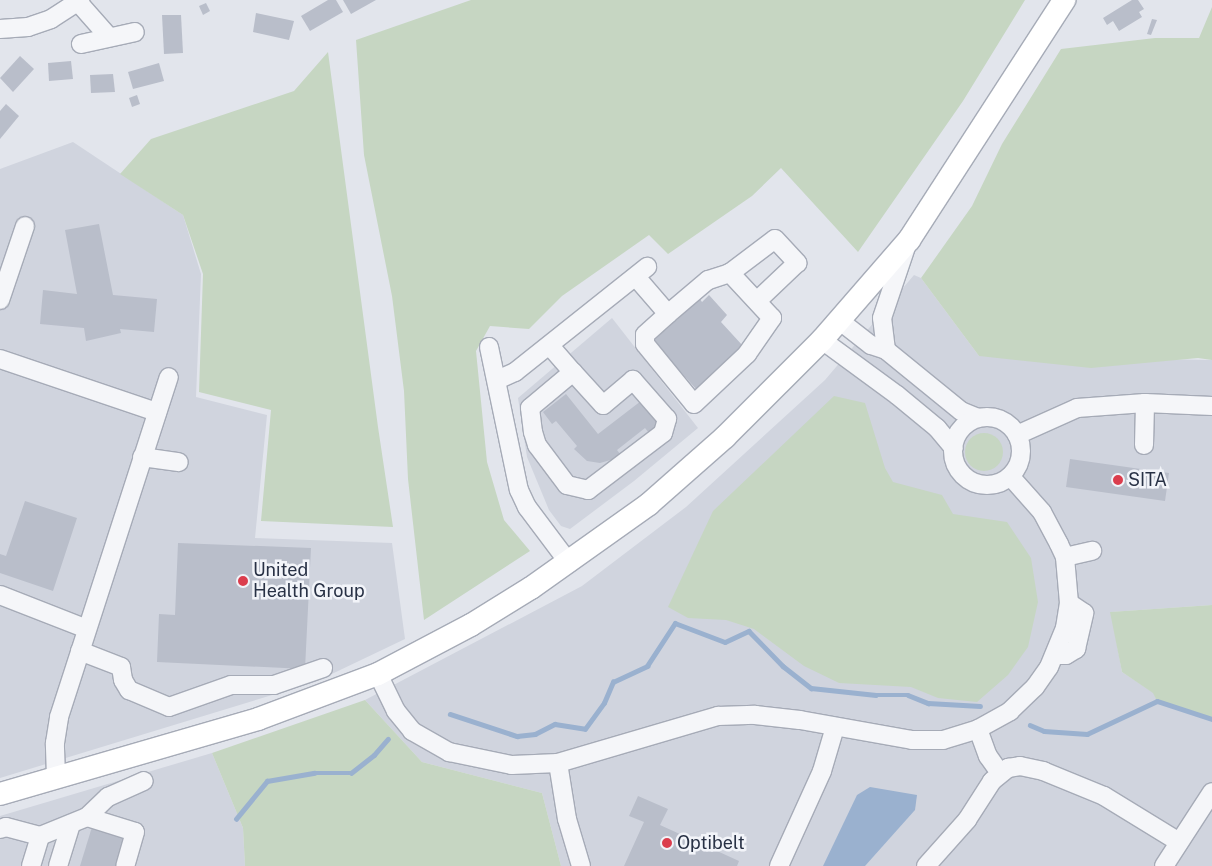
<!DOCTYPE html>
<style>
body{margin:0}
#map{position:relative;width:1212px;height:866px;overflow:hidden;background:#e2e5ec;font-family:"Public Sans",sans-serif}
div>[style]{position:absolute}
.built>*{inset:0;background:#d0d4de}
.green>*{inset:0;background:#c6d6c2}
.round{border-radius:50%}
.water>*{inset:0;background:#9ab1cf}
.stream>*{height:4.5px;margin:-2.25px;padding:0 2.25px;transform-origin:2.25px;border-radius:2.25px;background:#9ab1cf}
.building>*{inset:0;background:#b9beca}
.roads{filter:drop-shadow(1px 0 #a6abb7) drop-shadow(-1px 0 #a6abb7) drop-shadow(0 1px #a6abb7) drop-shadow(0 -1px #a6abb7)}
.minor>*{height:18px;margin:-9px;padding:0 9px;transform-origin:9px;border-radius:9px;background:#f5f6f9}
.minor>.ring{margin:-9px;padding:0;box-sizing:content-box;background:none;border:18px solid #f5f6f9;border-radius:50%}
.major>*{height:22px;margin:-11px;padding:0 11px;transform-origin:11px;border-radius:11px;background:#fff}
.dots>*{width:14px;height:14px;translate:-50% -50%;box-sizing:border-box;border:2px solid #f2f4f9;border-radius:50%}
span{translate:-50% -50%;white-space:nowrap;text-align:center;line-height:1.15;-webkit-text-stroke:5px #f2f4f9;paint-order:stroke}
.poi-label{font-size:18px;color:#283145}
.left{translate:0 -50%;text-align:left}
</style>
<div id="map">
<div class="built">
<i style="clip-path:polygon(73px 142px,183px 215px,201px 274px,196px 397px,267px 415px,255px 538px,392px 543px,405px 639px,315px 682px,0 778px,0 169px)"></i>
<i style="clip-path:polygon(914px 275px,921px 278px,979px 356px,1212px 360px,1212px 605px,1111px 612px,1122px 672px,1154px 693px,1157px 701px,1212px 719px,1212px 866px,561px 866px,542px 793px,422px 762px,365px 700px,582px 586px,686px 507px,825px 380px)"></i>
<i style="clip-path:polygon(612px 318px,698px 428px,634px 481px,570px 529px,561px 526px,549px 510px,527px 457px,518px 398px)"></i>
<i style="clip-path:polygon(212px 753px,243px 828px,245px 866px,0 866px,0 816px)"></i>
</div>
<div class="green">
<i style="clip-path:polygon(471px 0,1025px 0,963px 101px,858px 252px,781px 168px,752px 196px,668px 254px,649px 235px,562px 296px,529px 329px,490px 326px,476px 351px,487px 462px,504px 520px,530px 551px,424px 620px,408px 479px,404px 391px,392px 296px,364px 155px,356px 40px)"></i>
<i style="clip-path:polygon(1212px 7px,1212px 360px,1198px 358px,1091px 368px,979px 356px,921px 278px,972px 206px,1002px 144px,1061px 49px,1155px 38px,1199px 38px)"></i>
<i style="clip-path:polygon(328px 52px,378px 427px,393px 527px,261px 521px,271px 410px,199px 392px,203px 274px,183px 215px,120px 174px,151px 139px,294px 91px)"></i>
<i style="clip-path:polygon(834px 396px,865px 403px,885px 468px,893px 482px,942px 495px,953px 514px,1007px 522px,1031px 558px,1038px 602px,1028px 647px,1008px 675px,977px 702px,938px 698px,911px 687px,839px 683px,804px 666px,754px 629px,726px 620px,688px 618px,668px 607px,713px 511px)"></i>
<i class="round" style="left:965px;top:433px;width:38px;height:38px"></i>
<i style="clip-path:polygon(1212px 605px,1212px 719px,1157px 701px,1153px 693px,1122px 672px,1110px 612px)"></i>
<i style="clip-path:polygon(365px 700px,422px 762px,542px 793px,561px 866px,245px 866px,243px 828px,212px 753px)"></i>
</div>
<div class="water">
<i style="clip-path:polygon(870px 787px,917px 795px,915px 810px,865px 866px,823px 866px,857px 795px)"></i>
</div>
<div class="stream">
<i style="left:450px;top:714px;width:71px;rotate:18.2deg"></i>
<i style="left:517px;top:736px;width:18px;rotate:-6deg"></i>
<i style="left:535px;top:734px;width:22px;rotate:-27deg"></i>
<i style="left:555px;top:724px;width:30px;rotate:9deg"></i>
<i style="left:585px;top:729px;width:32px;rotate:-54deg"></i>
<i style="left:604px;top:703px;width:23px;rotate:-67deg"></i>
<i style="left:613px;top:682px;width:38px;rotate:-25deg"></i>
<i style="left:647px;top:666px;width:51px;rotate:-56.9deg"></i>
<i style="left:675px;top:623px;width:53px;rotate:20.8deg"></i>
<i style="left:725px;top:642px;width:26px;rotate:-25deg"></i>
<i style="left:749px;top:631px;width:49px;rotate:45.8deg"></i>
<i style="left:783px;top:666px;width:36px;rotate:38deg"></i>
<i style="left:811px;top:688px;width:65px;rotate:6.1deg"></i>
<i style="left:876px;top:695px;width:32px"></i>
<i style="left:908px;top:695px;width:22px;rotate:22deg"></i>
<i style="left:928px;top:703px;width:52px;rotate:3.3deg"></i>
<i style="left:1030px;top:725px;width:15px;rotate:23deg"></i>
<i style="left:1044px;top:731px;width:43px;rotate:4deg"></i>
<i style="left:1087px;top:734px;width:77px;rotate:-25.2deg"></i>
<i style="left:1157px;top:701px;width:58px;rotate:18.1deg"></i>
<i style="left:236px;top:819px;width:49px;rotate:-50.8deg"></i>
<i style="left:267px;top:781px;width:48px;rotate:-9.7deg"></i>
<i style="left:314px;top:773px;width:37px"></i>
<i style="left:351px;top:773px;width:29px;rotate:-38deg"></i>
<i style="left:374px;top:755px;width:21px;rotate:-49deg"></i>
</div>
<div class="building">
<i style="clip-path:polygon(328px 0,336px 0,343px 12px,310px 31px,301px 16px)"></i>
<i style="clip-path:polygon(343px 0,376px 0,351px 14px)"></i>
<i style="clip-path:polygon(1132px 0,1138px 0,1144px 9px,1139px 12px,1142px 17px,1119px 31px,1113px 21px,1107px 25px,1103px 18px)"></i>
<i style="clip-path:polygon(206px 3px,210px 11px,203px 15px,199px 6px)"></i>
<i style="clip-path:polygon(256px 13px,294px 21px,289px 40px,253px 32px)"></i>
<i style="clip-path:polygon(162px 15px,181px 15px,183px 53px,164px 54px)"></i>
<i style="clip-path:polygon(1152px 19px,1157px 20px,1151px 35px,1147px 34px)"></i>
<i style="clip-path:polygon(20px 56px,34px 69px,13px 92px,0 78px)"></i>
<i style="clip-path:polygon(71px 61px,73px 79px,49px 81px,48px 63px)"></i>
<i style="clip-path:polygon(159px 63px,164px 81px,133px 89px,128px 72px)"></i>
<i style="clip-path:polygon(113px 74px,115px 92px,91px 93px,90px 75px)"></i>
<i style="clip-path:polygon(137px 95px,140px 104px,132px 107px,129px 98px)"></i>
<i style="clip-path:polygon(6px 104px,19px 116px,0 139px,0 111px)"></i>
<i style="clip-path:polygon(99px 224px,113px 295px,157px 299px,154px 332px,120px 329px,121px 333px,86px 341px,84px 328px,40px 324px,43px 290px,77px 294px,65px 230px)"></i>
<i style="clip-path:polygon(709px 295px,727px 315px,721px 322px,743px 346px,696px 389px,653px 341px,700px 299px,702px 302px)"></i>
<i style="clip-path:polygon(566px 394px,598px 434px,641px 401px,660px 422px,649px 433px,645px 428px,617px 450px,620px 454px,614px 459px,600px 463px,587px 461px,574px 449px,577px 446px,556px 421px,552px 424px,543px 412px)"></i>
<i style="clip-path:polygon(1070px 459px,1169px 473px,1165px 501px,1066px 487px)"></i>
<i style="clip-path:polygon(25px 501px,77px 518px,53px 591px,0 573px,0 554px,6px 556px)"></i>
<i style="clip-path:polygon(178px 543px,311px 548px,305px 669px,157px 662px,159px 614px,175px 615px)"></i>
<i style="clip-path:polygon(638px 796px,668px 809px,660px 825px,739px 861px,737px 866px,624px 866px,644px 822px,629px 816px)"></i>
<i style="clip-path:polygon(92px 827px,126px 838px,117px 866px,80px 866px)"></i>
</div>
<div class="roads">
<div class="minor">
<i style="left:78px;top:2px;width:47px;rotate:48.5deg"></i>
<i style="left:0;top:29px;width:28px;rotate:-4deg"></i>
<i style="left:28px;top:27px;width:24px;rotate:-19deg"></i>
<i style="left:51px;top:19px;width:35px;rotate:-33deg"></i>
<i style="left:81px;top:44px;width:55px;rotate:-12.5deg"></i>
<i style="left:730px;top:273px;width:56px;rotate:-37.1deg"></i>
<i style="left:775px;top:239px;width:33px;rotate:47deg"></i>
<i style="left:797px;top:263px;width:55px;rotate:136.5deg"></i>
<i style="left:636px;top:277px;width:49px;rotate:49.1deg"></i>
<i style="left:668px;top:314px;width:31px;rotate:138deg"></i>
<i style="left:645px;top:335px;width:9px;rotate:90deg"></i>
<i style="left:645px;top:344px;width:77px;rotate:50.8deg"></i>
<i style="left:694px;top:404px;width:73px;rotate:-43.3deg"></i>
<i style="left:747px;top:354px;width:44px;rotate:-55.2deg"></i>
<i style="left:772px;top:318px;width:62px;rotate:-133deg"></i>
<i style="left:730px;top:273px;width:23px;rotate:162deg"></i>
<i style="left:708px;top:280px;width:52px;rotate:139.6deg"></i>
<i style="left:0;top:300px;width:78px;rotate:-71.3deg"></i>
<i style="left:840px;top:321px;width:39px;rotate:38deg"></i>
<i style="left:871px;top:345px;width:16px;rotate:18deg"></i>
<i style="left:886px;top:350px;width:97px;rotate:39.1deg"></i>
<i style="left:961px;top:411px;width:18px;rotate:22deg"></i>
<i style="left:822px;top:340px;width:93px;rotate:36.3deg"></i>
<i style="left:897px;top:395px;width:52px;rotate:39.5deg"></i>
<i style="left:937px;top:428px;width:26px;rotate:50deg"></i>
<i style="left:550px;top:346px;width:35px;rotate:49deg"></i>
<i style="left:573px;top:372px;width:56px;rotate:140.1deg"></i>
<i style="left:530px;top:408px;width:24px;rotate:83deg"></i>
<i style="left:533px;top:432px;width:14px;rotate:73deg"></i>
<i style="left:537px;top:445px;width:50px;rotate:53.1deg"></i>
<i style="left:567px;top:485px;width:22px;rotate:13deg"></i>
<i style="left:588px;top:490px;width:94px;rotate:-37.2deg"></i>
<i style="left:663px;top:433px;width:15px;rotate:-74deg"></i>
<i style="left:667px;top:419px;width:52px;rotate:-131.1deg"></i>
<i style="left:633px;top:380px;width:39px;rotate:140deg"></i>
<i style="left:603px;top:405px;width:45px;rotate:-132.3deg"></i>
<i style="left:489px;top:347px;width:146px;rotate:78.2deg"></i>
<i style="left:519px;top:490px;width:19px;rotate:65deg"></i>
<i style="left:527px;top:507px;width:70px;rotate:53.1deg"></i>
<i style="left:886px;top:350px;width:32px;rotate:-97deg"></i>
<i style="left:882px;top:318px;width:75px;rotate:-71.3deg"></i>
<i style="left:0;top:359px;width:166px;rotate:18.7deg"></i>
<i style="left:497px;top:380px;width:20px;rotate:-24deg"></i>
<i style="left:515px;top:372px;width:169px;rotate:-38.5deg"></i>
<i class="ring" style="left:953px;top:417px;width:50px;height:50px"></i>
<i style="left:1017px;top:435px;width:66px;rotate:-24.2deg"></i>
<i style="left:1077px;top:408px;width:68px;rotate:-4.2deg"></i>
<i style="left:1145px;top:403px;width:67px;rotate:2.6deg"></i>
<i style="left:1144px;top:445px;width:42px;rotate:-88.6deg"></i>
<i style="left:142px;top:457px;width:37px;rotate:8deg"></i>
<i style="left:1065px;top:557px;width:28px;rotate:-13deg"></i>
<i style="left:0;top:595px;width:93px;rotate:21.3deg"></i>
<i style="left:80px;top:651px;width:44px;rotate:21.3deg"></i>
<i style="left:121px;top:667px;width:13px;rotate:81deg"></i>
<i style="left:123px;top:680px;width:12px;rotate:59deg"></i>
<i style="left:129px;top:690px;width:43px;rotate:23deg"></i>
<i style="left:169px;top:707px;width:66px;rotate:-19.5deg"></i>
<i style="left:231px;top:685px;width:43px"></i>
<i style="left:274px;top:685px;width:52px;rotate:-19.1deg"></i>
<i style="left:1055px;top:655px;width:11px"></i>
<i style="left:1066px;top:655px;width:12px;rotate:-31deg"></i>
<i style="left:1076px;top:649px;width:37px;rotate:-77deg"></i>
<i style="left:1084px;top:613px;width:18px;rotate:-146deg"></i>
<i style="left:378px;top:674px;width:41px;rotate:64.1deg"></i>
<i style="left:396px;top:711px;width:26px;rotate:51deg"></i>
<i style="left:412px;top:731px;width:43px;rotate:29.6deg"></i>
<i style="left:449px;top:752px;width:64px;rotate:11.7deg"></i>
<i style="left:512px;top:765px;width:46px;rotate:-2.5deg"></i>
<i style="left:558px;top:763px;width:167px;rotate:-16.4deg"></i>
<i style="left:718px;top:716px;width:37px;rotate:-2deg"></i>
<i style="left:755px;top:715px;width:45px;rotate:6.3deg"></i>
<i style="left:800px;top:720px;width:114px;rotate:10.1deg"></i>
<i style="left:912px;top:740px;width:31px"></i>
<i style="left:943px;top:740px;width:37px;rotate:-17deg"></i>
<i style="left:978px;top:729px;width:37px;rotate:-29deg"></i>
<i style="left:1010px;top:711px;width:35px;rotate:-44deg"></i>
<i style="left:1035px;top:687px;width:24px;rotate:-55deg"></i>
<i style="left:1049px;top:667px;width:42px;rotate:-67.7deg"></i>
<i style="left:1065px;top:628px;width:25px;rotate:-81deg"></i>
<i style="left:1069px;top:603px;width:46px;rotate:-95deg"></i>
<i style="left:1065px;top:557px;width:14px;rotate:-115deg"></i>
<i style="left:1059px;top:544px;width:36px;rotate:-118deg"></i>
<i style="left:1042px;top:512px;width:48px;rotate:-131.6deg"></i>
<i style="left:978px;top:729px;width:29px;rotate:70deg"></i>
<i style="left:988px;top:756px;width:21px;rotate:55deg"></i>
<i style="left:558px;top:763px;width:57px;rotate:80.9deg"></i>
<i style="left:567px;top:819px;width:49px;rotate:73.4deg"></i>
<i style="left:56px;top:777px;width:34px;rotate:-92deg"></i>
<i style="left:55px;top:743px;width:26px;rotate:-81deg"></i>
<i style="left:59px;top:717px;width:357px;rotate:-72.1deg"></i>
<i style="left:87px;top:817px;width:50px;rotate:17.4deg"></i>
<i style="left:135px;top:832px;width:35px;rotate:106deg"></i>
<i style="left:0;top:829px;width:6px;rotate:-18deg"></i>
<i style="left:6px;top:827px;width:35px;rotate:15deg"></i>
<i style="left:31px;top:866px;width:31px;rotate:-73deg"></i>
<i style="left:40px;top:836px;width:51px;rotate:-22deg"></i>
<i style="left:87px;top:817px;width:29px;rotate:-44deg"></i>
<i style="left:108px;top:797px;width:39px;rotate:-24deg"></i>
<i style="left:58px;top:866px;width:44px;rotate:-72.8deg"></i>
<i style="left:779px;top:866px;width:104px;rotate:-65.6deg"></i>
<i style="left:822px;top:771px;width:46px;rotate:-73.5deg"></i>
<i style="left:926px;top:866px;width:62px;rotate:-48.3deg"></i>
<i style="left:967px;top:820px;width:46px;rotate:-57.3deg"></i>
<i style="left:992px;top:781px;width:21px;rotate:-39deg"></i>
<i style="left:1008px;top:768px;width:12px;rotate:-9deg"></i>
<i style="left:1020px;top:766px;width:24px;rotate:12deg"></i>
<i style="left:1043px;top:771px;width:66px;rotate:22.3deg"></i>
<i style="left:1104px;top:796px;width:88px;rotate:31.5deg"></i>
<i style="left:1164px;top:866px;width:88px;rotate:-57deg"></i>
</div>
<div class="major">
<i style="left:0;top:794px;width:269px;rotate:-16.2deg"></i>
<i style="left:258px;top:719px;width:128px;rotate:-20.6deg"></i>
<i style="left:378px;top:674px;width:105px;rotate:-27.8deg"></i>
<i style="left:471px;top:625px;width:70px;rotate:-31.7deg"></i>
<i style="left:531px;top:588px;width:145px;rotate:-35.4deg"></i>
<i style="left:649px;top:504px;width:101px;rotate:-41.4deg"></i>
<i style="left:725px;top:437px;width:137px;rotate:-45deg"></i>
<i style="left:822px;top:340px;width:133px;rotate:-49deg"></i>
<i style="left:909px;top:240px;width:286px;rotate:-57.1deg"></i>
</div>
</div>
<div class="dots">
<i style="left:1118px;top:480px;background:#db3d4d"></i>
<i style="left:243px;top:581px;background:#db3d4d"></i>
<i style="left:667px;top:843px;background:#db3d4d"></i>
</div>
<div class="poi-label">
<span class="left" style="left:1128px;top:480px">SITA</span>
<span class="left" style="left:253px;top:581px">United<br>Health Group</span>
<span class="left" style="left:677px;top:843px">Optibelt</span>
</div>
</div>
